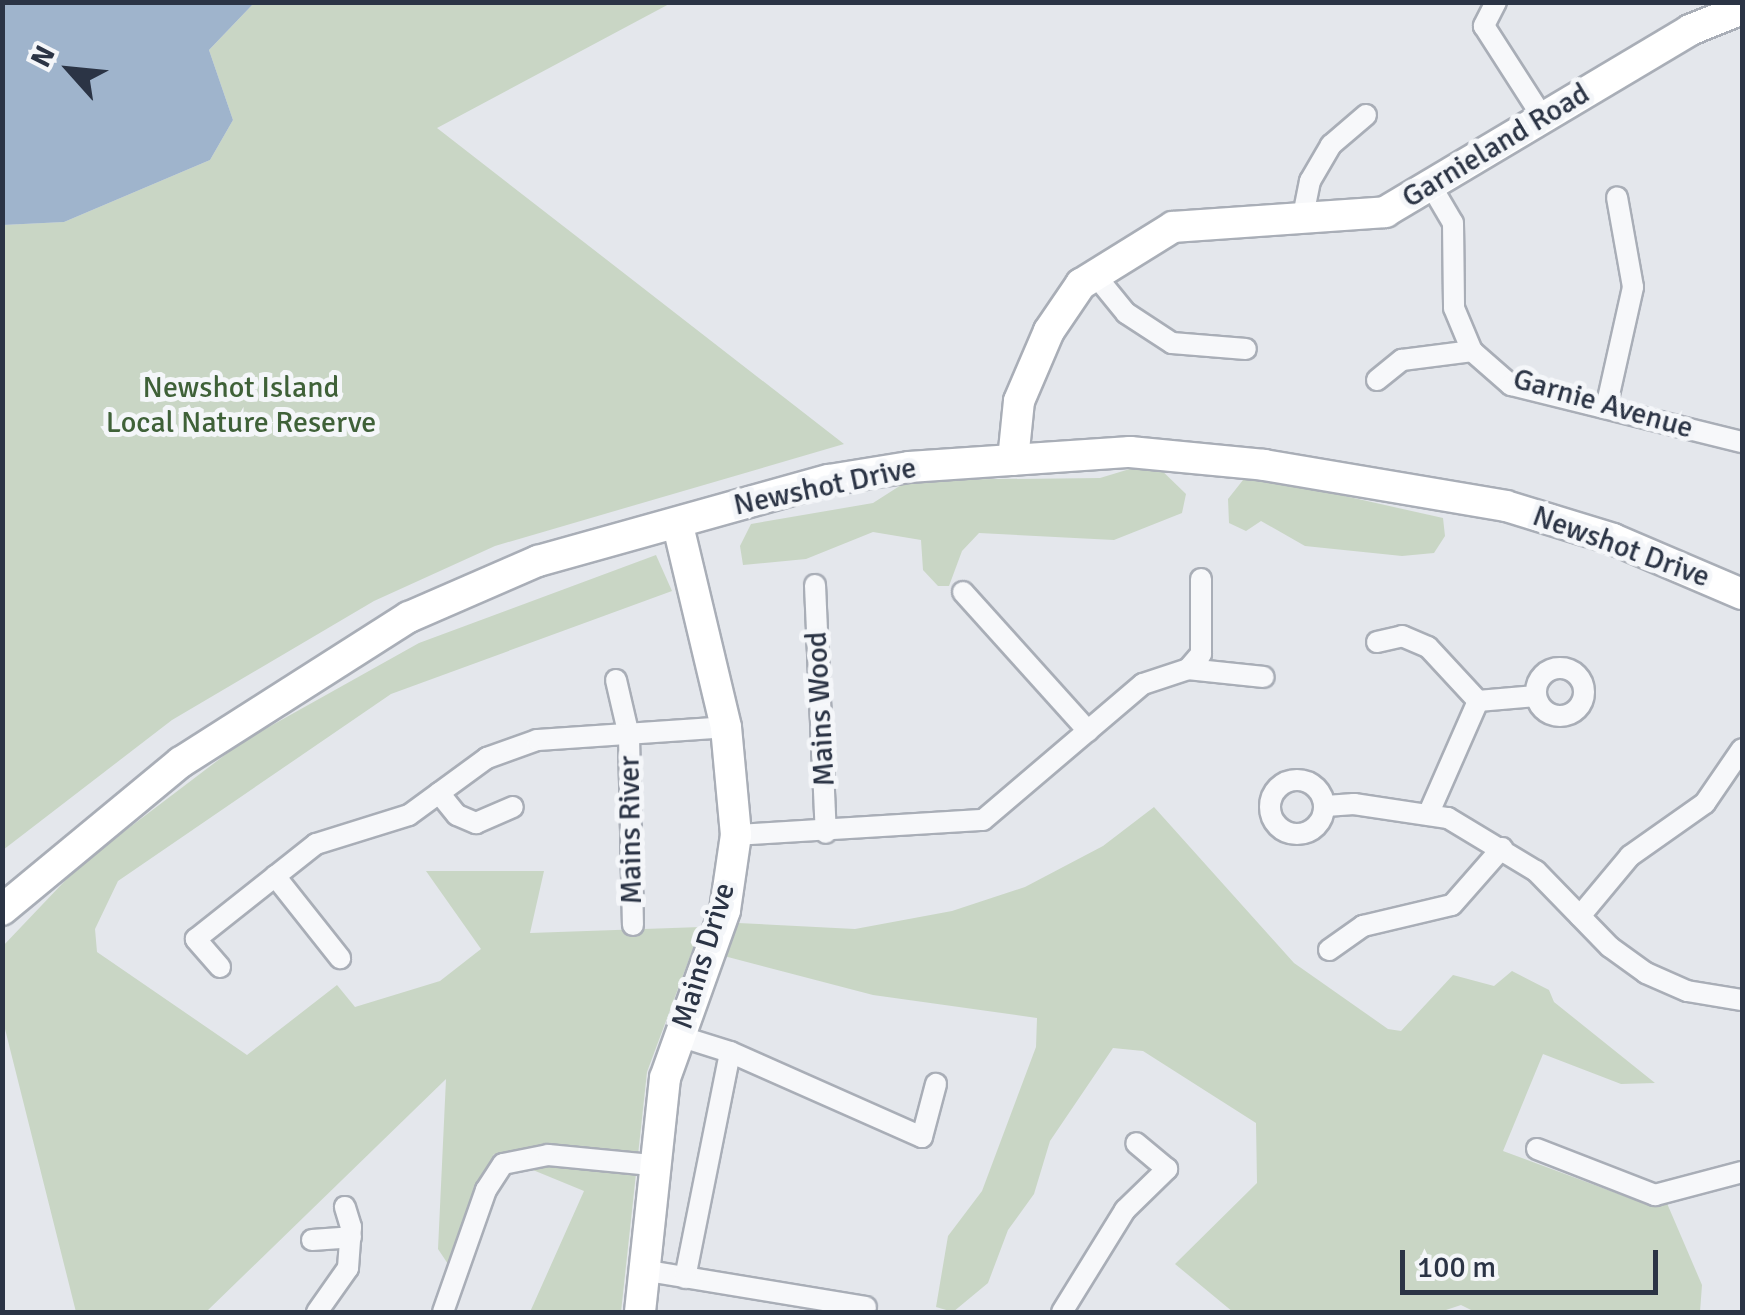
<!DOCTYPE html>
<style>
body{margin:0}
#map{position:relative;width:1745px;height:1315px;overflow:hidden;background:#e4e7ec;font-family:Signika,sans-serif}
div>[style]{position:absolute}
.green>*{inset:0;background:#c9d6c5}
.water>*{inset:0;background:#9fb4cc}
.roads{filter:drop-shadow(2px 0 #a9aeb7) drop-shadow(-2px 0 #a9aeb7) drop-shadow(0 2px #a9aeb7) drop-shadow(0 -2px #a9aeb7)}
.street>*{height:20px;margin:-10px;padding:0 10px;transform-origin:10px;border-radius:10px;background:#f7f8fa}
.street>.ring{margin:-10px;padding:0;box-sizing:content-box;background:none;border:20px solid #f7f8fa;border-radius:50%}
.secondary>*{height:30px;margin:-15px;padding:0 15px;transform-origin:15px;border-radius:15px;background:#fff}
span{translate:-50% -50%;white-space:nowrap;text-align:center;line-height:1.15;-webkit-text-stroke:10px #f4f6f9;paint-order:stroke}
.street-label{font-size:30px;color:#2b3445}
.park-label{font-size:30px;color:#3f6138}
.frame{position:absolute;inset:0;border:5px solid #2b3445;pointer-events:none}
.north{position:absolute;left:20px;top:20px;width:100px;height:100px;-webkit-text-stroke:8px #f4f6f9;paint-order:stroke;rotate:297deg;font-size:28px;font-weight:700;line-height:40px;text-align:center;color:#2b3445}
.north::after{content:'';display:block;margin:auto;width:35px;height:45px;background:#2b3445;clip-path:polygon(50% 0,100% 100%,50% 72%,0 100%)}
.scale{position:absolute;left:1400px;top:1250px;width:258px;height:45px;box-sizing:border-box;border:5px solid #2b3445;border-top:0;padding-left:12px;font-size:30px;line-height:35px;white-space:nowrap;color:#2b3445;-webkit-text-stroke:8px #f4f6f9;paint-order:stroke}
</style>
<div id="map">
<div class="green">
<i style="clip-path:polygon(254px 3px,671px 3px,437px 128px,844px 444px,495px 546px,374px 601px,172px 720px,3px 850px,3px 225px,64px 222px,210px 160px,233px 120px,209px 50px)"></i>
<i style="clip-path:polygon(1153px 462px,1186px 494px,1182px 513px,1114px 540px,979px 533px,962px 551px,949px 586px,938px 586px,923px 570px,921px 540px,873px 532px,806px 559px,743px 565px,740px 546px,751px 524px,873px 503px,909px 480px,1100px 478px)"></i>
<i style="clip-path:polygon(1264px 478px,1443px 518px,1445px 536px,1434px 553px,1402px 556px,1305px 546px,1261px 521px,1246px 531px,1229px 523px,1228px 499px,1243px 480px)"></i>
<i style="clip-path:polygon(656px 555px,672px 591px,391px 694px,118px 881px,95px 929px,97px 952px,247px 1055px,337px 985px,355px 1007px,440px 981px,481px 949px,426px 871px,544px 871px,530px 933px,701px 927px,647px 1072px,621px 1312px,530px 1312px,584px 1191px,494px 1154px,448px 1264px,438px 1249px,446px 1079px,206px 1312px,76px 1312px,3px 1021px,2px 947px,80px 865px,242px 742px,419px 643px)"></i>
<i style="clip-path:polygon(1154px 807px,1294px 963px,1388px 1029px,1401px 1031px,1453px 975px,1494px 986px,1512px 971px,1549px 990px,1554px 1002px,1655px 1083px,1621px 1084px,1543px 1054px,1503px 1151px,1643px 1203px,1666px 1201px,1702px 1285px,1700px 1312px,1475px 1312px,1461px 1305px,1440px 1312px,1233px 1312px,1175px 1264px,1257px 1183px,1256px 1123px,1143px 1051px,1113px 1048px,1050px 1141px,1034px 1194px,1008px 1230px,988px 1283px,953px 1312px,936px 1307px,948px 1236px,982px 1191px,1036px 1047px,1037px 1018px,873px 995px,724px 956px,738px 923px,855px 929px,952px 911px,1025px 887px,1103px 846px)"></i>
</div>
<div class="water">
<i style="clip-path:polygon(2px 3px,254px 3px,209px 50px,233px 120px,210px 160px,64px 222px,3px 225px)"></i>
</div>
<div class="roads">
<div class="street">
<i style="left:1496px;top:2px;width:27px;rotate:117deg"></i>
<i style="left:1484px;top:26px;width:109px;rotate:57.3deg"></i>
<i style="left:1430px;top:184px;width:45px;rotate:59.5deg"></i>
<i style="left:1453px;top:223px;width:85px;rotate:89.3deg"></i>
<i style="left:1454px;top:308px;width:47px;rotate:67.3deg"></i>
<i style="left:1472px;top:351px;width:52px;rotate:41.1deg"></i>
<i style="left:1511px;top:385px;width:238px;rotate:13.9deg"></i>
<i style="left:1302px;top:221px;width:41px;rotate:-78.7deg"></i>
<i style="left:1310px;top:181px;width:42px;rotate:-59.7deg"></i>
<i style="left:1331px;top:145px;width:46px;rotate:-40.6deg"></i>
<i style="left:1095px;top:275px;width:49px;rotate:50.8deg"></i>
<i style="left:1126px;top:313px;width:55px;rotate:33.1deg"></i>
<i style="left:1172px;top:343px;width:74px;rotate:4.6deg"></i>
<i style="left:1377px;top:380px;width:32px;rotate:-39deg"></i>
<i style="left:1402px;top:360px;width:71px;rotate:-7.3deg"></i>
<i style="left:1606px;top:408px;width:124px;rotate:-77.4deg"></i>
<i style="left:1633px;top:287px;width:91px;rotate:-100.1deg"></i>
<i style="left:815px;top:585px;width:248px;rotate:87.5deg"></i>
<i style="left:963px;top:592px;width:187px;rotate:48deg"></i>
<i style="left:1377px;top:642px;width:26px;rotate:-13deg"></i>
<i style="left:1402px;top:636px;width:28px;rotate:23deg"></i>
<i style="left:1428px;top:647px;width:74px;rotate:47.2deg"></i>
<i style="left:1478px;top:701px;width:124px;rotate:113.7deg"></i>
<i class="ring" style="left:1536px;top:668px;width:28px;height:28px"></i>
<i style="left:1188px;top:669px;width:76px;rotate:6deg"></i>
<i style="left:616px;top:680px;width:57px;rotate:76.9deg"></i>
<i style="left:629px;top:736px;width:189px;rotate:88.8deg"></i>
<i style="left:1478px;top:701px;width:58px;rotate:-4.9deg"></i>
<i class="ring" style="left:1270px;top:780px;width:34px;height:34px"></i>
<i style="left:439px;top:793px;width:28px;rotate:51deg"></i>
<i style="left:457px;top:815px;width:21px;rotate:23deg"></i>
<i style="left:476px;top:823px;width:40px;rotate:-23.4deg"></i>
<i style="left:1326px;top:806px;width:28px;rotate:-4deg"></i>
<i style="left:1354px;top:804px;width:95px;rotate:8.5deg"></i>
<i style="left:1448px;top:818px;width:103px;rotate:31.1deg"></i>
<i style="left:1536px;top:871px;width:106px;rotate:45.8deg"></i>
<i style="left:1610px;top:947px;width:44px;rotate:35.8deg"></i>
<i style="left:1646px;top:973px;width:45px;rotate:23.7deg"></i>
<i style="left:1687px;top:991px;width:56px;rotate:9.3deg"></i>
<i style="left:736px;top:835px;width:247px;rotate:-3.5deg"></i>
<i style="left:983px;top:820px;width:210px;rotate:-40.4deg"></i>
<i style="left:1143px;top:684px;width:47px;rotate:-18.4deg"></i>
<i style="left:1188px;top:669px;width:20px;rotate:-49deg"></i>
<i style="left:1201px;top:654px;width:75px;rotate:-90deg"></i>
<i style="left:275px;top:876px;width:105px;rotate:51.6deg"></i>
<i style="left:1580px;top:916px;width:78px;rotate:-50.2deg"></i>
<i style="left:1630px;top:856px;width:92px;rotate:-35.2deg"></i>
<i style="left:1705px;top:803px;width:65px;rotate:-55.6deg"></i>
<i style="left:1329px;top:950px;width:42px;rotate:-35.2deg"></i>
<i style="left:1363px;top:926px;width:91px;rotate:-13.3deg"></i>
<i style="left:1452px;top:905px;width:76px;rotate:-48.7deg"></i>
<i style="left:220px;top:967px;width:37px;rotate:-131deg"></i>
<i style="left:196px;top:939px;width:153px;rotate:-38.4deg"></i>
<i style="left:316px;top:844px;width:97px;rotate:-17.3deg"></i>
<i style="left:409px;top:815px;width:97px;rotate:-36.2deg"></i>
<i style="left:487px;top:758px;width:53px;rotate:-19.8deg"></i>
<i style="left:537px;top:740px;width:189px;rotate:-3.9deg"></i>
<i style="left:679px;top:1036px;width:53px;rotate:17.4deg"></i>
<i style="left:1537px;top:1149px;width:127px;rotate:21.3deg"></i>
<i style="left:1655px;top:1195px;width:90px;rotate:-14.8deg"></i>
<i style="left:312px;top:1240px;width:39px;rotate:-4deg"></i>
<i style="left:642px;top:1270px;width:227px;rotate:9.4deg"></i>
<i style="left:685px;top:1278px;width:230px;rotate:-78.7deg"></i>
<i style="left:730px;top:1052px;width:210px;rotate:23.9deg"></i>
<i style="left:922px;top:1137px;width:55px;rotate:-75.2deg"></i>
<i style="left:317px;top:1312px;width:54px;rotate:-54.8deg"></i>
<i style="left:348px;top:1268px;width:41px;rotate:-85.8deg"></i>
<i style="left:351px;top:1227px;width:21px;rotate:-107deg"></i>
<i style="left:443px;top:1312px;width:129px;rotate:-70.6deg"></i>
<i style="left:486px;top:1190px;width:31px;rotate:-57deg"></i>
<i style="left:503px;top:1164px;width:46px;rotate:-11.3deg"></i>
<i style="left:548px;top:1155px;width:104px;rotate:5.5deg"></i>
<i style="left:1062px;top:1312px;width:120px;rotate:-58.3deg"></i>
<i style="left:1125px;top:1210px;width:59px;rotate:-44.3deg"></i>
<i style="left:1167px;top:1169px;width:40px;rotate:-140deg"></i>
</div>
<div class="secondary">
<i style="left:1013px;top:460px;width:59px;rotate:-84.2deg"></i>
<i style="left:1019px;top:401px;width:76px;rotate:-66.8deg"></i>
<i style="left:1049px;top:331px;width:57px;rotate:-55.8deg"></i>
<i style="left:1081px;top:284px;width:108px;rotate:-31.8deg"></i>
<i style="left:1173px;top:227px;width:213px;rotate:-4deg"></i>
<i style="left:1385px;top:212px;width:355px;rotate:-30.8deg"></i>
<i style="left:1690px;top:30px;width:56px;rotate:-22deg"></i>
<i style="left:2px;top:910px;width:232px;rotate:-39.6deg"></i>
<i style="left:181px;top:762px;width:270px;rotate:-32.5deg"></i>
<i style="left:409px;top:617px;width:141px;rotate:-23.5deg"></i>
<i style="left:538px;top:561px;width:302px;rotate:-15.6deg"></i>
<i style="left:829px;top:480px;width:81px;rotate:-9.2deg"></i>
<i style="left:909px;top:467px;width:222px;rotate:-3.9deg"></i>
<i style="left:1130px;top:452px;width:135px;rotate:5.5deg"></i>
<i style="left:1264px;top:465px;width:245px;rotate:9.6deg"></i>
<i style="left:1506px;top:506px;width:112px;rotate:17.1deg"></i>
<i style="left:1613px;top:539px;width:140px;rotate:23.1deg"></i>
<i style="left:640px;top:1312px;width:235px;rotate:-83.9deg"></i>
<i style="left:665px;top:1078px;width:178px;rotate:-70.3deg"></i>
<i style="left:725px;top:910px;width:76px;rotate:-81.7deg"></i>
<i style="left:736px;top:835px;width:108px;rotate:-95.3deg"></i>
<i style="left:726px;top:727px;width:208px;rotate:-103.4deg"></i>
</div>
</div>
<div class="street-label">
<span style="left:1496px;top:146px;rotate:-31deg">Garnieland Road</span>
<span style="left:1603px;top:404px;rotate:16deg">Garnie Avenue</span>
<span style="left:825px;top:487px;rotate:-12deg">Newshot Drive</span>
<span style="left:1621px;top:547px;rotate:20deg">Newshot Drive</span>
<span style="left:821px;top:709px;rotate:-93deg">Mains Wood</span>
<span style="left:631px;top:830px;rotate:-91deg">Mains River</span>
<span style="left:704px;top:956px;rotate:-73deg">Mains Drive</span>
</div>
<div class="park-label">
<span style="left:241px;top:405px">Newshot Island<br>Local Nature Reserve</span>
</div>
<div class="frame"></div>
<div class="north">N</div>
<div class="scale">100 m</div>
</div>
